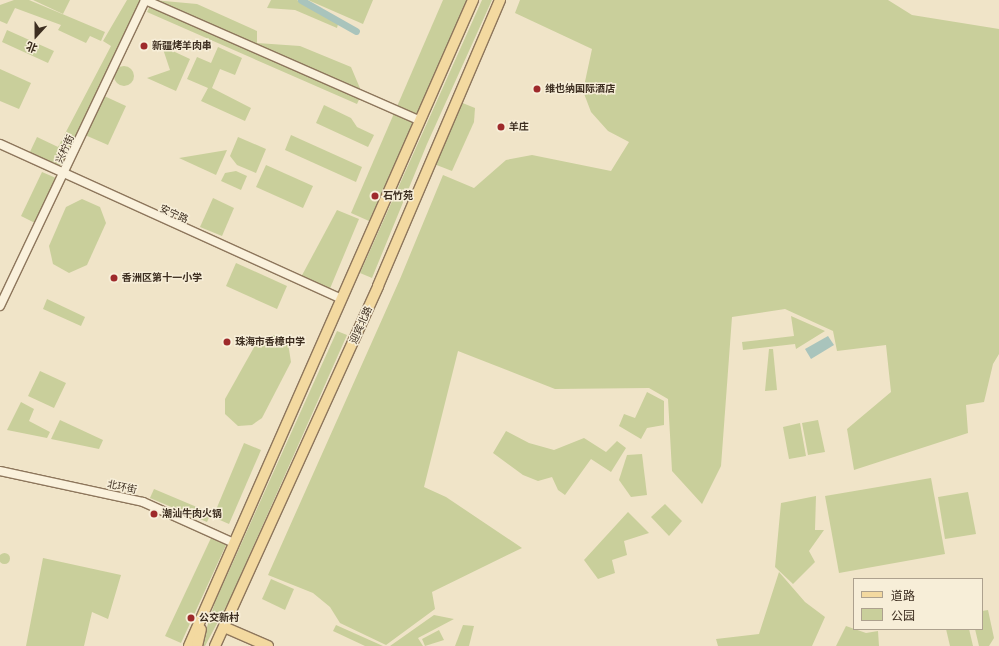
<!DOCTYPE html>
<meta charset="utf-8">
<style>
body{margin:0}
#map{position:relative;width:999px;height:646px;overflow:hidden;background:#f0e4c8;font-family:Merriweather,"Noto Sans SC",serif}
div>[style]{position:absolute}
.green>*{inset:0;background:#c9cf9b}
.round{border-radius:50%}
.water>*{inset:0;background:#a9c4bc}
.canal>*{height:7px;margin:-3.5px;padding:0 3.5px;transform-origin:3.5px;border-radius:3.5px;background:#a9c4bc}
.roads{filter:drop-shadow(1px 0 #8d765c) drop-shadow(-1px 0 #8d765c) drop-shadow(0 1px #8d765c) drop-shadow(0 -1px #8d765c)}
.minor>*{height:8px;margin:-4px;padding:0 4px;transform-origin:4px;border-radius:4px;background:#faf1dc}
.major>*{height:10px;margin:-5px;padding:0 5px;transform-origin:5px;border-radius:5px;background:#f3d9a0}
.dots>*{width:11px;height:11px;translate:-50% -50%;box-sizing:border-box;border:2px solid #f7eed8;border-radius:50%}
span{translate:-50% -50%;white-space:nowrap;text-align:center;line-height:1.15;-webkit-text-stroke:3px #f7eed8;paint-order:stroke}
.poi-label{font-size:10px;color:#3d2e20;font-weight:700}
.left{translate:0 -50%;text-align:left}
.street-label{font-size:10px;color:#3d2e20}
.legend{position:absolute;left:853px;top:578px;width:130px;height:52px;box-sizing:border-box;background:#f7eed8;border:1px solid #ada18e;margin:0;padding:5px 7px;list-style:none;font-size:12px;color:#3d2e20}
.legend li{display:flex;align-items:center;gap:8px;height:20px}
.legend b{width:20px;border:1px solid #ada18e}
.north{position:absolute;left:16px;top:16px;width:40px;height:40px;-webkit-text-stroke:3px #f7eed8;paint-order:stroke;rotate:201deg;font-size:11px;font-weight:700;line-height:16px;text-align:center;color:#3d2e20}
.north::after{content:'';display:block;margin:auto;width:14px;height:18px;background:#3d2e20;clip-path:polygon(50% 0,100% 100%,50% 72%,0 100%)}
</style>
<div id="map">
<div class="green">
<i style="clip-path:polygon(14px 0,29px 0,105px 32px,101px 41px,90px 36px,86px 43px,58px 30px,61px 25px,15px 8px,7px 24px,0 21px,0 5px)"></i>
<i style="clip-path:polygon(33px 0,70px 0,63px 14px)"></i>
<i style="clip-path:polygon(127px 0,142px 0,62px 173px,28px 156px,37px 137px,58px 147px,111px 46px,103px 41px)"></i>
<i style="clip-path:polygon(153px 0,197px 4px,257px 31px,257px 43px,300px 46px,351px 67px,362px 93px,357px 104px,147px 12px)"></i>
<i style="clip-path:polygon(271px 0,297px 0,338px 24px,337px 28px,295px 10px,267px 8px)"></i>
<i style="clip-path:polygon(308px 0,373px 0,363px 24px)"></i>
<i style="clip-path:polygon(443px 0,468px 0,369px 221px,351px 213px)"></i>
<i style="clip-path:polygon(482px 0,492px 0,427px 144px,372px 278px,360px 273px)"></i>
<i style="clip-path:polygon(520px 0,888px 0,912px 15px,999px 29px,999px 354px,993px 364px,984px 402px,966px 405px,968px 433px,854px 470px,847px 429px,891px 392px,886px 345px,837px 351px,833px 331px,785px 309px,732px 317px,721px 466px,702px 504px,672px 471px,668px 399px,649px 388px,555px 389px,458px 351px,424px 487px,446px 497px,522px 548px,432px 592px,435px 609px,386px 645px,340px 623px,330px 607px,313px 593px,268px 575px,400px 279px,443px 175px,474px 188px,506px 160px,532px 155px,611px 171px,629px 142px,608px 131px,591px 112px,583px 91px,592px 49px,515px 13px)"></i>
<i style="clip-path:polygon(7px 30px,54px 51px,48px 63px,2px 42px)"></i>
<i style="clip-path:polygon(162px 46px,190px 59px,176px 91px,147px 78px,170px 70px)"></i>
<i style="clip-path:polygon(218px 47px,242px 58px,235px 75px,220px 69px,212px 88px,251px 108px,245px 121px,201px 101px,208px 88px,187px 79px,197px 57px,211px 63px)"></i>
<i class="round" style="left:114px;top:66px;width:20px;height:20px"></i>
<i style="clip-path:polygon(0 69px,31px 83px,19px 109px,0 101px)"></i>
<i style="clip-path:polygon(102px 95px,126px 106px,108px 145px,85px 135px)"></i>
<i style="clip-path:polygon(460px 102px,475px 108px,474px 122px,452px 171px,434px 164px)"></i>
<i style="clip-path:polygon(324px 105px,351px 118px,357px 127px,374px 135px,368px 147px,316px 123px)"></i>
<i style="clip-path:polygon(291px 135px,362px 167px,356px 182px,285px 150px)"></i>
<i style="clip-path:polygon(238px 137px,266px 149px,256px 173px,237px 165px,230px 156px)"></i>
<i style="clip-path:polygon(227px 150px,216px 175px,179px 158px)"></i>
<i style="clip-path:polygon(266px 165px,313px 186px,303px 208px,256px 187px)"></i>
<i style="clip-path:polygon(236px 171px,247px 176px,241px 190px,221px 181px,225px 173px)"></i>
<i style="clip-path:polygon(42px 172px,56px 178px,35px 223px,21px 216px)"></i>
<i style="clip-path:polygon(213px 198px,234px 208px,222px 236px,200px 227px)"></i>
<i style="clip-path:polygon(82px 199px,100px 207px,106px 223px,87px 265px,69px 273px,53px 264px,49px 246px,66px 207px)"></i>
<i style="clip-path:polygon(337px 210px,359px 219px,329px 291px,300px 279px)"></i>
<i style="clip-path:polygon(236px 263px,287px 286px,277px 309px,226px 286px)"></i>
<i style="clip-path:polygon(47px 299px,85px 317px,81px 326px,43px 309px)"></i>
<i style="clip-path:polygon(791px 316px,825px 331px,796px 349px,795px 344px,743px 350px,742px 342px,794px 336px)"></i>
<i style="clip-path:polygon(337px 331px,347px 335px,230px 599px,205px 646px,201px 646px,215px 602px)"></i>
<i style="clip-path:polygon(274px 335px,288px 343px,291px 362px,262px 418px,252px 425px,238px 426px,225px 414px,225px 399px,257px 342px)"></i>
<i style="clip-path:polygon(769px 349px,773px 349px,777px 390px,765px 391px)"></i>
<i style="clip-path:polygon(40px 371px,66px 383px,54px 408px,28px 396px)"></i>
<i style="clip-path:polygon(647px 392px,664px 401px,664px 425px,647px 428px,641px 439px,619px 426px,624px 414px,635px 418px)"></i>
<i style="clip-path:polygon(21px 402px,34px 409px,29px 421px,50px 432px,47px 438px,7px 430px)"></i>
<i style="clip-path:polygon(60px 420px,103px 440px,99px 449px,51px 439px)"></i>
<i style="clip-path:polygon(818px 420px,825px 452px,808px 455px,802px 423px)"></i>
<i style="clip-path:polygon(800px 423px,806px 456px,789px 459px,783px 427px)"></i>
<i style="clip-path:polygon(506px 431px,529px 443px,554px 450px,584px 438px,606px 452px,617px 441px,626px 448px,611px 472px,591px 459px,565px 495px,558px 490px,552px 477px,538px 481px,523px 475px,493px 453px)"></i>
<i style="clip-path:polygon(244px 443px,261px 450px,229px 524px,213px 517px)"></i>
<i style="clip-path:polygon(642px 454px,647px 495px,631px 497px,619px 480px,627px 455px)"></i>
<i style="clip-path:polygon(931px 478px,945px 554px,839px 573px,825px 496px)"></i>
<i style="clip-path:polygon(154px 489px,211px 513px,207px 522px,150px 498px)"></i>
<i style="clip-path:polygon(968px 492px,976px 534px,945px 539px,938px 497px)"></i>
<i style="clip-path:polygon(816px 496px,815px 530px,824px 530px,809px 551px,815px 562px,793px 584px,775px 567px,781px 503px)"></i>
<i style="clip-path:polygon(665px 504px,682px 521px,669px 536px,651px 517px)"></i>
<i style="clip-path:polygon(628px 512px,649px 533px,624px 541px,627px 555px,612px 560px,615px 573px,598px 579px,584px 560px)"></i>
<i style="clip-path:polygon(211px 538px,226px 545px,181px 643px,165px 636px)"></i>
<i class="round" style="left:-1.5px;top:552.5px;width:11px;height:11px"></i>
<i style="clip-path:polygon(43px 558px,121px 575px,108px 619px,92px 612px,84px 646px,26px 646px)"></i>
<i style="clip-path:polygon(779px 572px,805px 602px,825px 617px,812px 646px,718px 646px,716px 639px,759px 634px)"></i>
<i style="clip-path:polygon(271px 579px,294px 589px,285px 610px,262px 599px)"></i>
<i style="clip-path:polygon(988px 610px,994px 638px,989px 646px,979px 646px,975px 629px,982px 629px,982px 611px)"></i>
<i style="clip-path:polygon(434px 615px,454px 619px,418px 638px,423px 646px,390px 646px)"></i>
<i style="clip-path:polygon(336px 625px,383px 646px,365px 646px,333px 631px)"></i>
<i style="clip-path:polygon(463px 625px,474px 626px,469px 646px,455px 646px)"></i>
<i style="clip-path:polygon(846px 626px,866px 633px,878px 631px,879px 646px,836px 646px)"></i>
<i style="clip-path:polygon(946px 629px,969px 629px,973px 646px,950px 646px)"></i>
<i style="clip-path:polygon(439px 630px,444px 640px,425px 646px,422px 639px)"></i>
</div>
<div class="water">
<i style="clip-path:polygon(828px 336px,834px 345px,811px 359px,805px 349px)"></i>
</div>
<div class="canal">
<i style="left:301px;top:0;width:63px;rotate:29.4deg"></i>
</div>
<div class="roads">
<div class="minor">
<i style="left:145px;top:0;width:300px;rotate:23.7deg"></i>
<i style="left:0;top:144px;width:375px;rotate:24.4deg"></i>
<i style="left:0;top:306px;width:339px;rotate:-64.6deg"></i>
<i style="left:0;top:471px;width:146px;rotate:12.2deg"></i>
<i style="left:143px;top:502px;width:100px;rotate:24.3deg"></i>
</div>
<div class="major">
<i style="left:224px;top:627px;width:48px;rotate:23.4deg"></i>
<i style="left:189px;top:646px;width:706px;rotate:-66.27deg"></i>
<i style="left:197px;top:646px;width:17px;rotate:-77deg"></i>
<i style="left:215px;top:646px;width:395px;rotate:-65.6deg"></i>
<i style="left:378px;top:286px;width:311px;rotate:-66.9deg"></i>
</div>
</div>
<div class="dots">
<i style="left:144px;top:46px;background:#9e2a2b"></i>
<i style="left:537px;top:89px;background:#9e2a2b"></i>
<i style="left:501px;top:127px;background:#9e2a2b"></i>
<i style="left:375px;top:196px;background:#9e2a2b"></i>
<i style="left:114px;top:278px;background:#9e2a2b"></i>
<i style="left:227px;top:342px;background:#9e2a2b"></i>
<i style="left:154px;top:514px;background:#9e2a2b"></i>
<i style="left:191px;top:618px;background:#9e2a2b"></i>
</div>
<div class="poi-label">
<span class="left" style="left:152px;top:46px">新疆烤羊肉串</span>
<span class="left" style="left:545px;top:89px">维也纳国际酒店</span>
<span class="left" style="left:509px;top:127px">羊庄</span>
<span class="left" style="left:383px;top:196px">石竹苑</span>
<span class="left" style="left:122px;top:278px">香洲区第十一小学</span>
<span class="left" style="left:235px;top:342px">珠海市香樟中学</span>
<span class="left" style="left:162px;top:514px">潮汕牛肉火锅</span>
<span class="left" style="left:199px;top:618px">公交新村</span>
</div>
<div class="street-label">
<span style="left:65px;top:149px;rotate:-65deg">兴柠街</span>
<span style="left:174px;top:214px;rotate:24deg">安宁路</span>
<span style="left:361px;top:325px;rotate:-66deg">迎宾北路</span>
<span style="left:122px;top:487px;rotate:12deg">北环街</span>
</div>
<ul class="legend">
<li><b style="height:5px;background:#f3d9a0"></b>道路</li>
<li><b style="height:11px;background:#c9cf9b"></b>公园</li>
</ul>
<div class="north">北</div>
</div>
